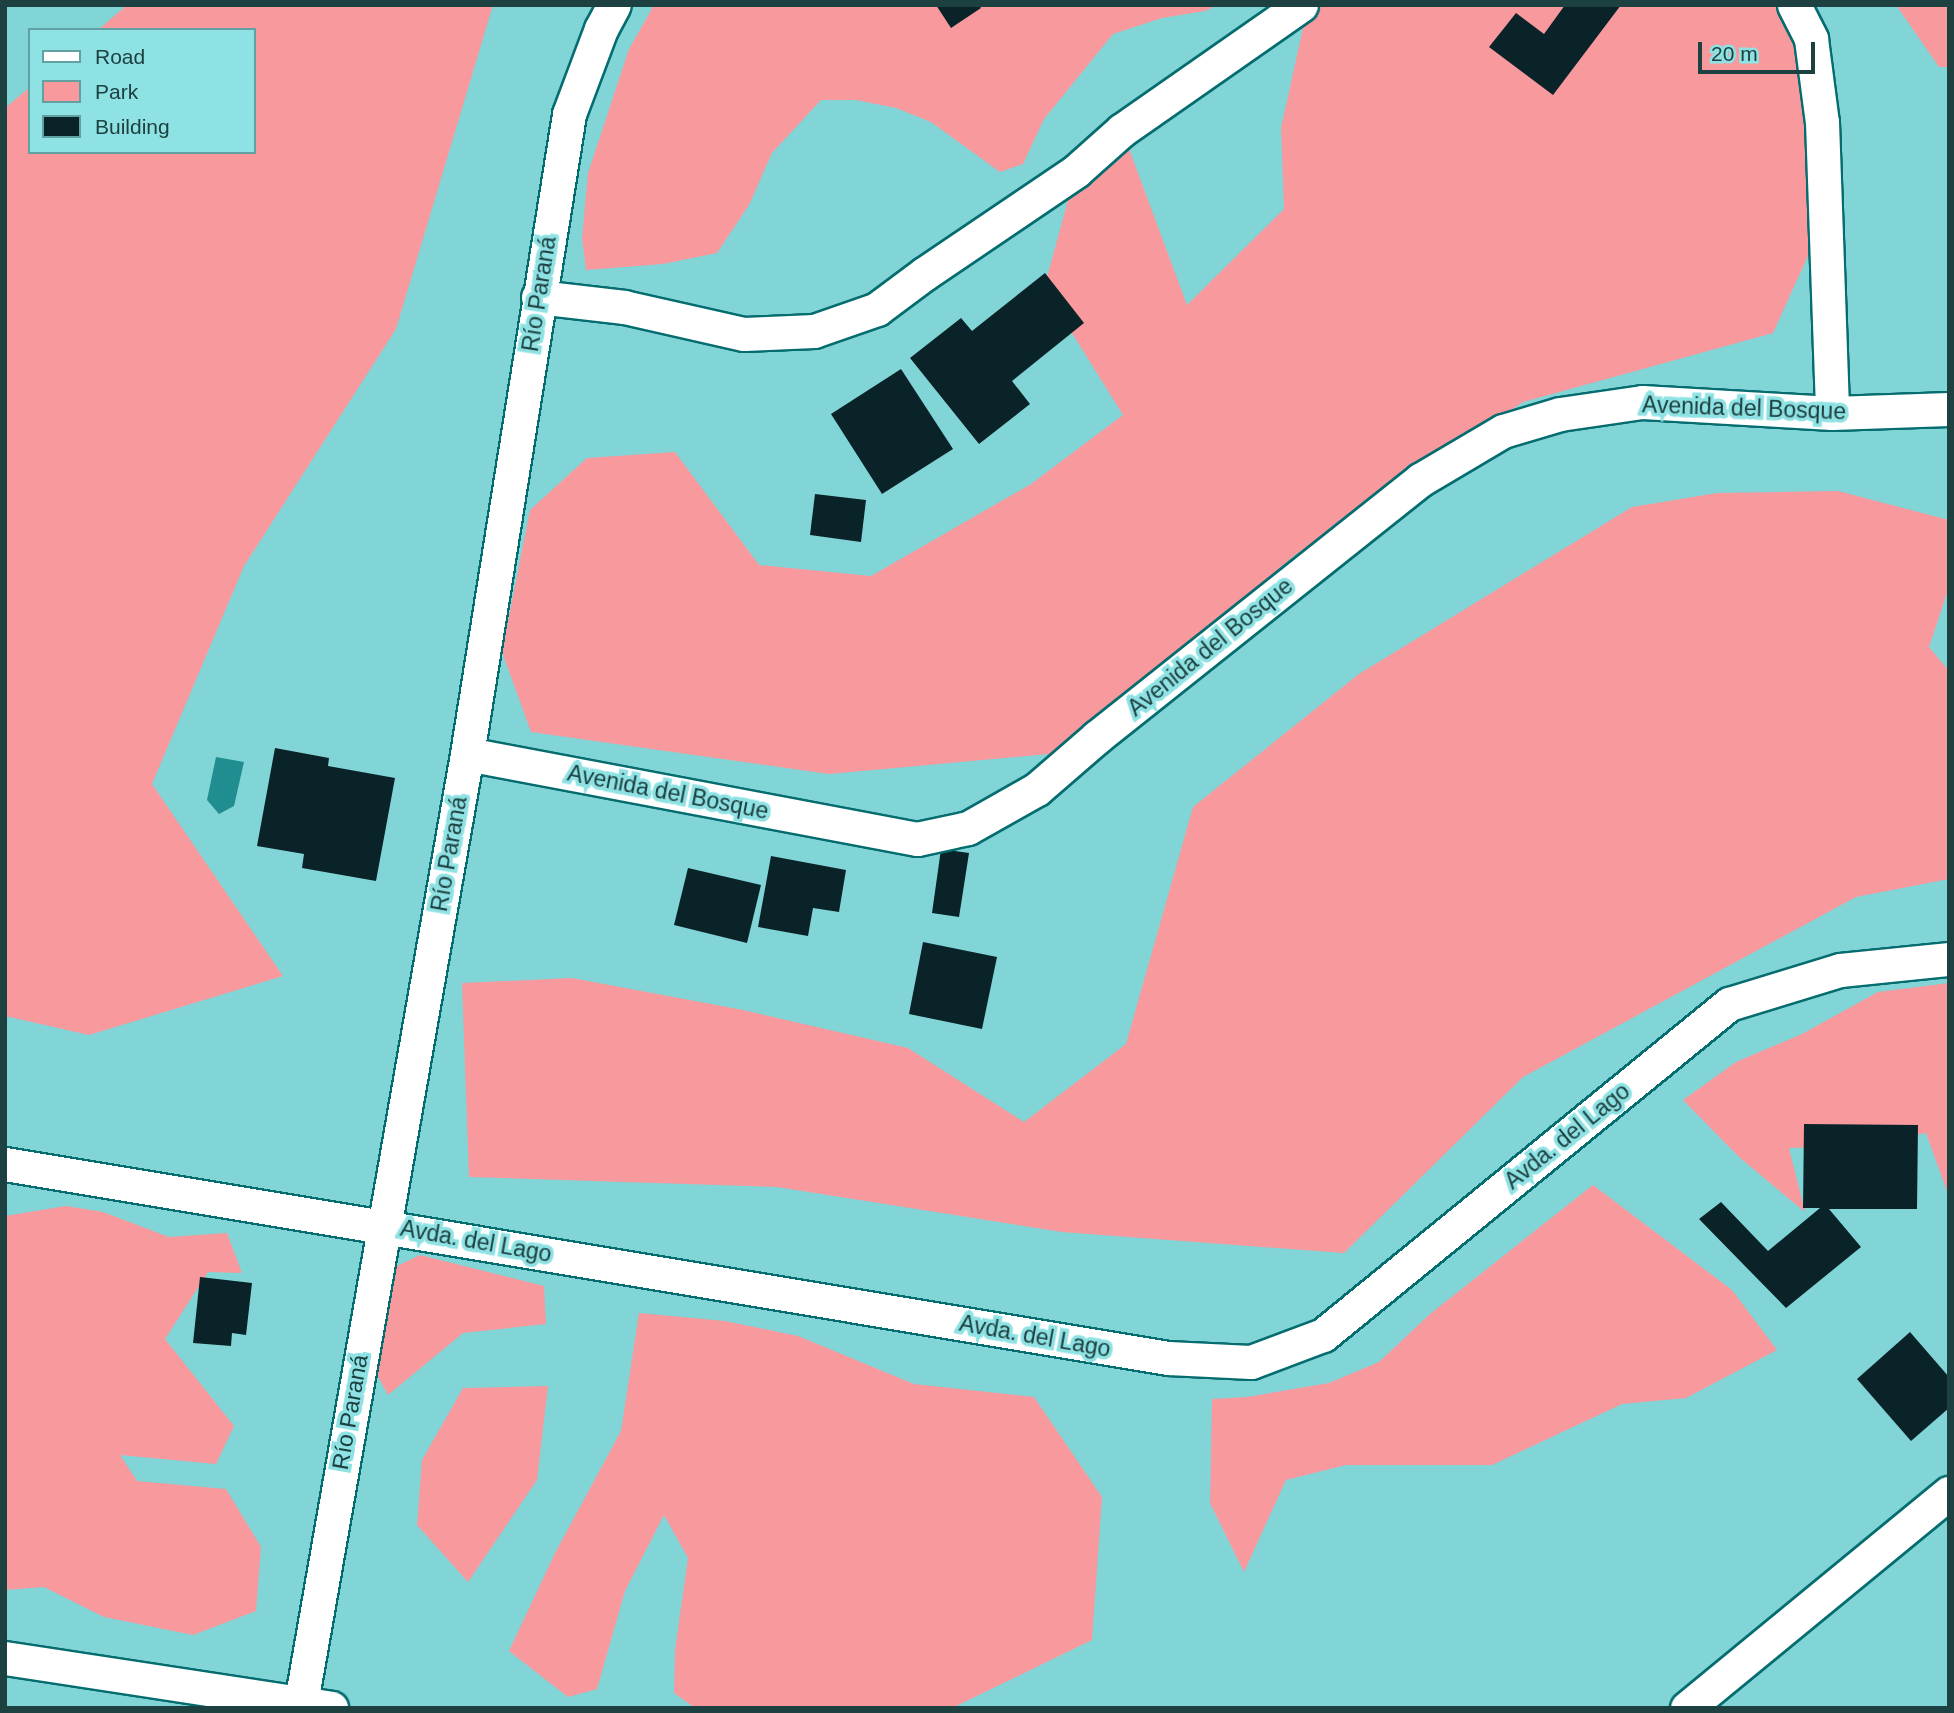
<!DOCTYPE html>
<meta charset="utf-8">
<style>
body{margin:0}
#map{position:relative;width:1954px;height:1713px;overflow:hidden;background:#82d5d7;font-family:Helvetica,sans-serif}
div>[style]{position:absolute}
.green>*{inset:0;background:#f7999d}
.water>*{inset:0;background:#208e90}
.building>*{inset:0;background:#0a2329}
.roads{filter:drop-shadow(2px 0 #056c6f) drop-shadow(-2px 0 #056c6f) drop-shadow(0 2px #056c6f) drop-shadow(0 -2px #056c6f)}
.street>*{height:33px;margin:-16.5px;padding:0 16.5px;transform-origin:16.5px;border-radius:16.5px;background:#fff}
span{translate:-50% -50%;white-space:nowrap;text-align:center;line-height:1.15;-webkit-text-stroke:7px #8fe2e4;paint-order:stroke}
.street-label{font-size:23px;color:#1d4040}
.frame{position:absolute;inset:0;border:7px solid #1d4040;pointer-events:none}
.legend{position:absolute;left:28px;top:28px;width:228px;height:126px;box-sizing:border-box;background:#8fe2e4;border:2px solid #61a1a2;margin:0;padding:9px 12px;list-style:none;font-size:21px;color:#1d4040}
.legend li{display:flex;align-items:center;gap:14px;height:35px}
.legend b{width:35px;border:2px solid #61a1a2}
.scale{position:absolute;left:1698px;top:42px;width:117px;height:32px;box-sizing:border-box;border:4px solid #1d4040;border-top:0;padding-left:9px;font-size:21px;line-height:24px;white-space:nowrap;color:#1d4040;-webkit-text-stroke:5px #8fe2e4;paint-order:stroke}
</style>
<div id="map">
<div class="green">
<i style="clip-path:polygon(127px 5px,493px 5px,396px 329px,244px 566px,152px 784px,283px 976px,89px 1035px,5px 1016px,5px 108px,30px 87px,30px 152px,254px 152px,254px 30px,98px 30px)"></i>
<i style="clip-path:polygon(654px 5px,1218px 5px,1205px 11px,1162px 18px,1113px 34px,1044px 119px,1023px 164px,1000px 172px,931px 122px,896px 108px,856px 100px,821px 100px,772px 153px,749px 205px,717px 253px,663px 264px,586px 270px,582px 238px,588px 173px,629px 49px)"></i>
<i style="clip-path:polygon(1308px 5px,1791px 5px,1826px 216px,1773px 333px,1523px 402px,1295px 555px,1060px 753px,829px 774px,531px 732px,502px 652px,530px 510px,587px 458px,675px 452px,759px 565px,871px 576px,1031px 484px,1123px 415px,1044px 288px,1076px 171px,1122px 130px,1187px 305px,1284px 209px,1281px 128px)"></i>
<i style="clip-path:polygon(1896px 5px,1949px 5px,1949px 67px,1939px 67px)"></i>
<i style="clip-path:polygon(1838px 491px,1949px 520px,1949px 587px,1929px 647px,1949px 671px,1949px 879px,1856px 897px,1523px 1077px,1344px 1253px,1062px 1232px,777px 1187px,469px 1177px,462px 983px,572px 978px,743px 1010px,908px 1048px,1024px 1122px,1126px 1044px,1193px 807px,1359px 674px,1632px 507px,1717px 493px)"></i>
<i style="clip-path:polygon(1949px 983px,1949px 1197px,1926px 1133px,1858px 1146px,1789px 1148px,1805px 1212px,1739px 1157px,1683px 1100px,1736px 1062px,1802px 1034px,1878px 992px)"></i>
<i style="clip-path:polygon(1593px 1185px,1732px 1290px,1777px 1350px,1686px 1398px,1622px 1404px,1492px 1465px,1346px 1465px,1286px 1480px,1244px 1572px,1210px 1503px,1212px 1399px,1247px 1397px,1329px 1383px,1379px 1362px,1430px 1314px)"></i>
<i style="clip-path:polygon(66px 1206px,103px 1212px,169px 1237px,227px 1233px,242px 1273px,208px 1272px,165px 1339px,234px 1426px,216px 1464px,120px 1455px,137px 1481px,226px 1489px,261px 1547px,256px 1611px,193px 1635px,104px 1617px,44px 1587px,5px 1590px,5px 1216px)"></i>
<i style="clip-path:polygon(420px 1255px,544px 1286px,546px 1324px,463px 1333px,388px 1395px,375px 1371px,393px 1268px)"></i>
<i style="clip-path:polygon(639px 1313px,725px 1321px,798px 1336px,914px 1384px,1034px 1397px,1102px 1497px,1092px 1640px,952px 1708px,695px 1708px,674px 1693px,675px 1650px,688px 1558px,664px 1515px,625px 1591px,597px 1689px,568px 1697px,509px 1651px,555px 1553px,621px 1431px)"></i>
<i style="clip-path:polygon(548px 1386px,537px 1480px,468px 1582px,417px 1525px,422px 1460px,463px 1388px)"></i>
</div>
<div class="water">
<i style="clip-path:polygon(216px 757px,244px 762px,234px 806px,219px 814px,207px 800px)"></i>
</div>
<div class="building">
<i style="clip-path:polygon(936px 5px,979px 5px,981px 8px,951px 28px)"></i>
<i style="clip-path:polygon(1565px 5px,1621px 5px,1553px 95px,1489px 47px,1516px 13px,1544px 34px)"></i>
<i style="clip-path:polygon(1045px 273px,1084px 323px,1012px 381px,1030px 404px,979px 444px,910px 358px,961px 318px,972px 331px)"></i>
<i style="clip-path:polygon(901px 369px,953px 449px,882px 494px,831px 414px)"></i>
<i style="clip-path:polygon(815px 494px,866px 500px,861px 542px,810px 535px)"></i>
<i style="clip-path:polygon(275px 748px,329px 758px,328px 766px,395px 778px,376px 881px,302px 868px,304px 854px,257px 846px)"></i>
<i style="clip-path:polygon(941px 849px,969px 853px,959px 917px,932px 913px)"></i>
<i style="clip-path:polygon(771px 856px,846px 870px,839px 912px,813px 908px,808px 936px,758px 927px)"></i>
<i style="clip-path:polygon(688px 868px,761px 885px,747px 943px,674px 925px)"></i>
<i style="clip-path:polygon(923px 942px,997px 957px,982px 1029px,909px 1014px)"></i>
<i style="clip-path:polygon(1804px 1124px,1918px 1125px,1917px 1209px,1829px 1209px,1861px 1247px,1786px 1308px,1699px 1219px,1721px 1202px,1768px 1251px,1820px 1208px,1803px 1208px)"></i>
<i style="clip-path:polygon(200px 1277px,252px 1283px,246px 1335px,232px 1333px,231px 1346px,193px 1343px)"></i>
<i style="clip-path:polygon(1910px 1332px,1949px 1377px,1949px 1408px,1911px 1441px,1857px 1379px)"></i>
</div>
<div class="roads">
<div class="street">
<i style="left:1794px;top:5px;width:38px;rotate:63deg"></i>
<i style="left:1811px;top:39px;width:84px;rotate:82.5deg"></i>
<i style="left:1822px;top:122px;width:291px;rotate:88deg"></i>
<i style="left:538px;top:297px;width:87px;rotate:6.6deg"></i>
<i style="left:624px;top:307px;width:123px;rotate:12.7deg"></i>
<i style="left:744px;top:334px;width:70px;rotate:-2.5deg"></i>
<i style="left:814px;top:331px;width:67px;rotate:-19.2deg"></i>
<i style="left:877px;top:309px;width:59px;rotate:-36.7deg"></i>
<i style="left:924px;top:274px;width:184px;rotate:-34.1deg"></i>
<i style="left:1076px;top:171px;width:62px;rotate:-41.7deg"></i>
<i style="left:1122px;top:130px;width:218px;rotate:-34.9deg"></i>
<i style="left:467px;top:754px;width:458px;rotate:10.7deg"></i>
<i style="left:917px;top:839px;width:52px;rotate:-12.2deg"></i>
<i style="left:968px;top:828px;width:79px;rotate:-29.5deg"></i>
<i style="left:1037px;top:789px;width:79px;rotate:-40.9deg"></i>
<i style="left:1097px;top:737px;width:413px;rotate:-38.5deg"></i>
<i style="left:1420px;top:480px;width:96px;rotate:-30.6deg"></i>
<i style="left:1503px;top:431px;width:59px;rotate:-16.6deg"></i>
<i style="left:1560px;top:414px;width:83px;rotate:-8.3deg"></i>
<i style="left:1642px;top:402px;width:190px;rotate:3.3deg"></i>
<i style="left:1832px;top:413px;width:117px;rotate:-2deg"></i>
<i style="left:5px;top:1164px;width:1179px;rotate:9.47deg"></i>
<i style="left:1168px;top:1358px;width:83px;rotate:2.8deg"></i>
<i style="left:1251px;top:1362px;width:77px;rotate:-20.6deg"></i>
<i style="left:1323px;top:1335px;width:524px;rotate:-39.19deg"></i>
<i style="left:1729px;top:1004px;width:116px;rotate:-17deg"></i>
<i style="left:1840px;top:970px;width:110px;rotate:-5.8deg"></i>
<i style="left:5px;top:1658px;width:330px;rotate:8.7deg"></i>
<i style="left:300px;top:1708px;width:969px;rotate:-80.07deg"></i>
<i style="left:467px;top:754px;width:648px;rotate:-80.94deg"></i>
<i style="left:569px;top:114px;width:91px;rotate:-69.4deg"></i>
<i style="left:601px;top:29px;width:27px;rotate:-62deg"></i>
<i style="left:1687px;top:1708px;width:339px;rotate:-39.4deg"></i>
</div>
</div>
<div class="street-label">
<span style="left:539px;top:294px;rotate:-81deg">Río Paraná</span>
<span style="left:1744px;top:408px;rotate:2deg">Avenida del Bosque</span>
<span style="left:1210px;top:647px;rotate:-39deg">Avenida del Bosque</span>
<span style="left:668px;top:792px;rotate:11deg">Avenida del Bosque</span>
<span style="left:449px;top:854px;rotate:-80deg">Río Paraná</span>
<span style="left:1567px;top:1136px;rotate:-39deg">Avda. del Lago</span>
<span style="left:476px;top:1241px;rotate:10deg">Avda. del Lago</span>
<span style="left:1035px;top:1336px;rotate:10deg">Avda. del Lago</span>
<span style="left:350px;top:1412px;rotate:-80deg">Río Paraná</span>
</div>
<div class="frame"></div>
<ul class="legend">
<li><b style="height:9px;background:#fff"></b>Road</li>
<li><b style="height:19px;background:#f7999d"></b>Park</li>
<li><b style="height:19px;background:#0a2329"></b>Building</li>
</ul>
<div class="scale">20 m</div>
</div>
